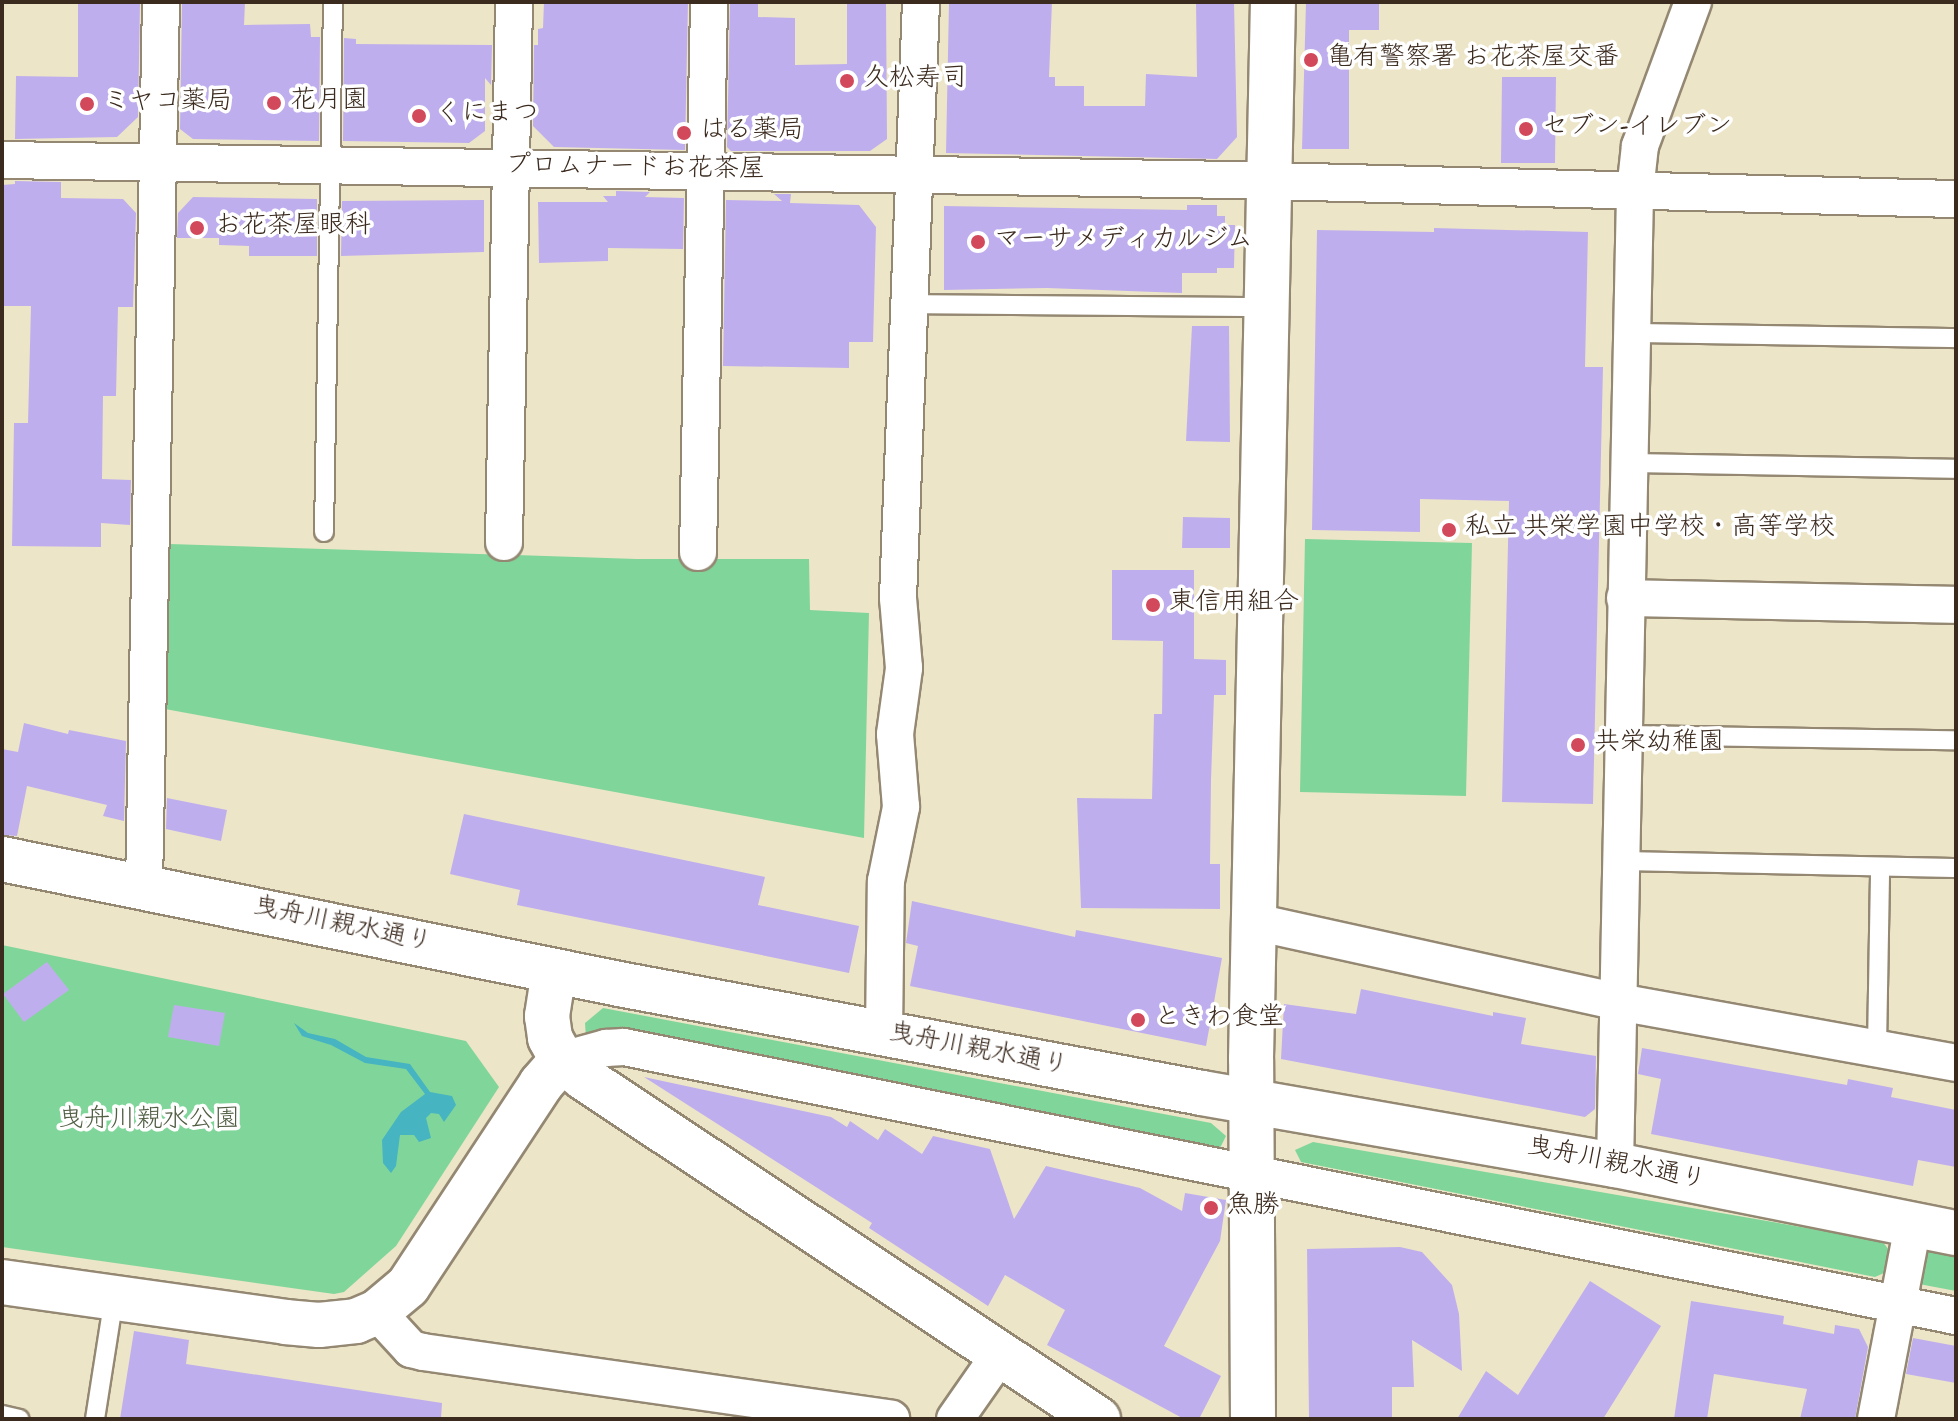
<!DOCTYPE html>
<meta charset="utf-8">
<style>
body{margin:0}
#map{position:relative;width:1958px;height:1421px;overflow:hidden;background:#ede5c8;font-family:"Gochi Hand","Klee One",sans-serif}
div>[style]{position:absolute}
.green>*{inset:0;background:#80d69a}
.water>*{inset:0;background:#46b4c1}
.building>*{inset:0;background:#bfaeed}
.roads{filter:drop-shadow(2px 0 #948873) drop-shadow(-2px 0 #948873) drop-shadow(0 2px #948873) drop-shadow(0 -2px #948873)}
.service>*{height:18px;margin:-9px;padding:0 9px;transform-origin:9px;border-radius:9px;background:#fff}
.minor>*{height:36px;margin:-18px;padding:0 18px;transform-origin:18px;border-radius:18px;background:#fff}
.tertiary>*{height:44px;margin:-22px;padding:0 22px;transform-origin:22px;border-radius:22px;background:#fff}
.dots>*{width:22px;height:22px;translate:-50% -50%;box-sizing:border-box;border:4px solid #fff;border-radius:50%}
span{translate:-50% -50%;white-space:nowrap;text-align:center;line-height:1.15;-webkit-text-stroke:7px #fff;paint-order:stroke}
.poi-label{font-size:26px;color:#3b2a1e}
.left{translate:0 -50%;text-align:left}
.street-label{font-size:26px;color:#3b2a1e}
.park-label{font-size:26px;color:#505e43}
.frame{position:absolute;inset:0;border:4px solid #3b2a1e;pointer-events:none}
</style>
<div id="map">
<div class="green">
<i style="clip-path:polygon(1305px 539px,1472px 543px,1466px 796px,1300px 792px)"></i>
<i style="clip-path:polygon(170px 544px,637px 559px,809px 559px,810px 610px,869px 613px,864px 838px,165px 709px)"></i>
<i style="clip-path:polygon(2px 945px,466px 1041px,499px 1087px,396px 1246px,344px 1292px,334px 1294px,2px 1247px)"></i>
<i style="clip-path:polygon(603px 1008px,1211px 1123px,1226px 1136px,1219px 1150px,586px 1038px,585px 1023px)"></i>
<i style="clip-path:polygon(1313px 1142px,1882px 1241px,1889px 1250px,1884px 1273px,1875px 1277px,1301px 1162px,1295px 1150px)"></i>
<i style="clip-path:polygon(1928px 1248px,1956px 1254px,1956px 1291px,1919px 1284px,1917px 1255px)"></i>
</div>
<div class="water">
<i style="clip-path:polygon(294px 1023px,308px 1033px,335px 1039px,366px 1057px,410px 1064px,430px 1092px,452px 1096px,456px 1105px,444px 1122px,439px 1114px,431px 1113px,426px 1118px,431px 1138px,419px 1142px,414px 1135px,400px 1135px,396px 1166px,391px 1173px,383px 1163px,382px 1140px,401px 1112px,425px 1094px,406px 1069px,365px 1063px,331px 1045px,302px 1036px)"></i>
</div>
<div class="building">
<i style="clip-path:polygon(78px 2px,140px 2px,138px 117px,117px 137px,15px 139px,16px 76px,78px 77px)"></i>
<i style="clip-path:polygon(182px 2px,245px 2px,244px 25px,310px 24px,311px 37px,320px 37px,319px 141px,193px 139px,180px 129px)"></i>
<i style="clip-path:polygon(544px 2px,688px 2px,685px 150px,554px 147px,533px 126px,534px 45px,538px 45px,538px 29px,543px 28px)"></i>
<i style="clip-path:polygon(730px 2px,758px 2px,758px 17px,795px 18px,795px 65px,847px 64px,847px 2px,886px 2px,887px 139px,870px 151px,731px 151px,727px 147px)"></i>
<i style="clip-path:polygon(949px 2px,1052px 2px,1049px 77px,1055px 77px,1055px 86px,1084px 86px,1084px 106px,1145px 106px,1146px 74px,1197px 77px,1196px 2px,1234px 2px,1237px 137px,1217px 159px,946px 153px)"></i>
<i style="clip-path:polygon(1306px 2px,1379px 2px,1379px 30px,1349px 30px,1349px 149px,1302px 149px)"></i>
<i style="clip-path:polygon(344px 38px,356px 39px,356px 44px,492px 45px,491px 85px,485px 78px,485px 131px,469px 143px,343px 141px)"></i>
<i style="clip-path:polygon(1502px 77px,1556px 77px,1555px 163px,1501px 163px)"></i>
<i style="clip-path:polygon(15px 181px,61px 182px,61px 198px,123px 199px,136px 213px,133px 307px,118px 307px,116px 396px,103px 396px,102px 479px,131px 480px,130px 525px,101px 523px,101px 547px,12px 546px,14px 423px,28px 423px,31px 306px,2px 306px,2px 185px,15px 184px)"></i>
<i style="clip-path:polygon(616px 191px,650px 192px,645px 197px,684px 198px,683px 249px,608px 248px,608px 261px,539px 263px,538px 202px,608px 202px,603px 196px,616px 196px)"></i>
<i style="clip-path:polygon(774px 194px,791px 194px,790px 203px,859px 205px,876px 227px,873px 342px,849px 342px,849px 368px,723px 366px,726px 200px,782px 201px)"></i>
<i style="clip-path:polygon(193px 197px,317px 199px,317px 256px,249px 256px,249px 246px,219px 245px,219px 238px,177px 238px,178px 213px)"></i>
<i style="clip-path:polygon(484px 200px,484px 252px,341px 256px,342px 201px)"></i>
<i style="clip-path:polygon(1187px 205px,1217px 205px,1217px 216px,1225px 216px,1225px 225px,1235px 225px,1234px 268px,1217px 268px,1217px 273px,1182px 273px,1182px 293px,1047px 288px,944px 290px,944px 206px,1187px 210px)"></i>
<i style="clip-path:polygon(1434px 228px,1588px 232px,1585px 367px,1603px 367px,1593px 804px,1502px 802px,1509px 501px,1420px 499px,1420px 532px,1312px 530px,1317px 230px,1434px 232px)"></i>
<i style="clip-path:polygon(1192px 326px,1229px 326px,1230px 442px,1186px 441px)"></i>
<i style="clip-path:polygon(1183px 517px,1230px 518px,1230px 548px,1182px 548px)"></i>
<i style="clip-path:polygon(1112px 570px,1194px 570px,1194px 659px,1226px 660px,1226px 695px,1214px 695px,1211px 780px,1210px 864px,1220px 864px,1220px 909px,1081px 908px,1077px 798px,1152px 799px,1154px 714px,1162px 714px,1163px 641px,1112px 640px)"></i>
<i style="clip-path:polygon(24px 723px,68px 734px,69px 730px,126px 741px,124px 821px,103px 816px,107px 805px,27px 786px,17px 836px,2px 835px,2px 749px,18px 752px)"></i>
<i style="clip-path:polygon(167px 798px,227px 810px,221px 841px,166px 829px)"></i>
<i style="clip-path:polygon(464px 814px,765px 877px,758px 905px,859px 926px,849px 973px,517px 905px,520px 890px,450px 874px)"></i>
<i style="clip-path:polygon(912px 901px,1075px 937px,1076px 930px,1222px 958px,1206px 1046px,910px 986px,918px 946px,906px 943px)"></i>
<i style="clip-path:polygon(47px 962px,69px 990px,24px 1022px,3px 994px)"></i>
<i style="clip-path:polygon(1361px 989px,1493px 1016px,1493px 1012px,1526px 1018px,1521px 1044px,1596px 1056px,1595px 1109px,1585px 1117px,1281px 1059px,1284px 1004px,1356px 1014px)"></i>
<i style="clip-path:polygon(174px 1005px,225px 1013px,219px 1046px,168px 1037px)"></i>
<i style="clip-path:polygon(1642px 1048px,1847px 1085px,1848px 1079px,1893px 1088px,1891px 1097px,1956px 1110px,1956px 1167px,1918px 1160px,1913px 1186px,1651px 1134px,1661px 1079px,1638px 1074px)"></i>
<i style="clip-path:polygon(644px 1077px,831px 1117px,847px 1127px,850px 1121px,878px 1140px,885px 1129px,922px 1154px,933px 1136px,990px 1149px,1014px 1219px,1046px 1166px,1140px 1188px,1182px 1211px,1185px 1193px,1226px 1200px,1220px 1241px,1164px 1346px,1221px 1376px,1199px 1419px,1184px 1419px,1047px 1345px,1065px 1310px,1005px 1275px,988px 1306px,869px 1228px,872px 1223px)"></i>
<i style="clip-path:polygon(1400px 1247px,1422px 1252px,1452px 1285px,1459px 1314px,1462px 1371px,1412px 1340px,1414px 1387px,1392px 1387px,1392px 1419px,1309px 1419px,1307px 1249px)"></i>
<i style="clip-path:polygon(1590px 1281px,1661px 1326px,1603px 1419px,1457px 1419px,1486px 1371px,1518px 1395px)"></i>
<i style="clip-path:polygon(1691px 1301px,1784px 1316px,1783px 1324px,1834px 1334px,1835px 1325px,1859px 1329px,1868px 1347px,1855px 1419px,1800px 1419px,1807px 1389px,1714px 1374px,1707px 1419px,1674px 1419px)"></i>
<i style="clip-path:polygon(134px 1331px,189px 1340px,186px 1364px,442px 1403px,441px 1419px,120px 1419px)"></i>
<i style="clip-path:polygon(1913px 1338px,1956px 1346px,1956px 1383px,1906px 1374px)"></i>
</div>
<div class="roads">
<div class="service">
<i style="left:906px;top:304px;width:359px;rotate:0.5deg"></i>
<i style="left:1631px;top:333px;width:325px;rotate:0.9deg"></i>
<i style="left:1628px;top:463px;width:328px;rotate:1deg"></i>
<i style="left:324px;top:532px;width:530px;rotate:-89.03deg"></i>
<i style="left:1622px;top:735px;width:334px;rotate:0.9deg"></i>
<i style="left:1621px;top:861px;width:335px;rotate:1.2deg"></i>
<i style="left:1877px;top:1047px;width:180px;rotate:-89deg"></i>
<i style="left:2px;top:1415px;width:18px;rotate:13deg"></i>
<i style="left:95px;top:1419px;width:122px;rotate:-81.1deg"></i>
</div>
<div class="minor">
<i style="left:2px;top:160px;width:1231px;rotate:0.93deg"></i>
<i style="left:1233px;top:180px;width:723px;rotate:1.51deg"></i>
<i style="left:504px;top:542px;width:540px;rotate:-88.94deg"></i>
<i style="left:698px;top:552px;width:550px;rotate:-88.85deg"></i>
<i style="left:1625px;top:598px;width:331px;rotate:1.2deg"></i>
<i style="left:144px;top:886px;width:884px;rotate:-88.9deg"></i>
<i style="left:1255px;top:922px;width:372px;rotate:12.4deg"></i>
<i style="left:1618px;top:1002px;width:343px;rotate:10.2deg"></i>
<i style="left:884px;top:1034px;width:153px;rotate:-89.3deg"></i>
<i style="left:886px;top:881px;width:76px;rotate:-78.5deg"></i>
<i style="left:901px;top:807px;width:73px;rotate:-94.7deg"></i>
<i style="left:895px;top:734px;width:67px;rotate:-82.2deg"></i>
<i style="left:904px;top:668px;width:70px;rotate:-94.9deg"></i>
<i style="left:898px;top:598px;width:596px;rotate:-87.79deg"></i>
<i style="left:562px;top:1060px;width:46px;rotate:-15.3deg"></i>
<i style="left:606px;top:1048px;width:18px;rotate:-3deg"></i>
<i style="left:624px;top:1047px;width:1359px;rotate:11.42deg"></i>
<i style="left:1615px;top:1165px;width:974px;rotate:-88.82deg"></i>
<i style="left:1635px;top:191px;width:45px;rotate:-83.7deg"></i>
<i style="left:1640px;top:146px;width:153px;rotate:-69.8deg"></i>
<i style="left:377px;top:1312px;width:50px;rotate:47.4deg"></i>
<i style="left:411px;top:1349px;width:12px;rotate:14deg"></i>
<i style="left:423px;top:1352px;width:473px;rotate:8.1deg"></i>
<i style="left:955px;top:1419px;width:80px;rotate:-55.1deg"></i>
<i style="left:1876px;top:1419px;width:197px;rotate:-79.2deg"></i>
</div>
<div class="tertiary">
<i style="left:2px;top:859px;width:630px;rotate:11.45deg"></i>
<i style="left:619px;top:984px;width:593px;rotate:10.59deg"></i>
<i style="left:1202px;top:1093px;width:419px;rotate:9.9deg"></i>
<i style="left:1615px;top:1165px;width:348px;rotate:11.3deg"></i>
<i style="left:554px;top:971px;width:46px;rotate:98.8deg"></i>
<i style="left:547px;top:1016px;width:22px;rotate:82deg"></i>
<i style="left:550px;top:1038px;width:25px;rotate:61deg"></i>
<i style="left:562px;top:1060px;width:28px;rotate:39deg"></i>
<i style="left:584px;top:1078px;width:617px;rotate:33.56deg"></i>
<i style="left:2px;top:1282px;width:286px;rotate:8deg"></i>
<i style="left:285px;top:1322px;width:34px;rotate:5deg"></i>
<i style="left:319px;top:1325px;width:37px;rotate:-6deg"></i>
<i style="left:356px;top:1321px;width:23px;rotate:-23deg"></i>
<i style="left:377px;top:1312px;width:40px;rotate:-40deg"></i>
<i style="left:408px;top:1286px;width:242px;rotate:-56.6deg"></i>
<i style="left:541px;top:1084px;width:32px;rotate:-49deg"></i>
<i style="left:1253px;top:1419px;width:360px;rotate:-90.3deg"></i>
<i style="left:1251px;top:1059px;width:1057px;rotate:-88.81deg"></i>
</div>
</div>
<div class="dots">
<i style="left:1311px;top:60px;background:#d1495b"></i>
<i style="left:847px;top:81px;background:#d1495b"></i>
<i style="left:274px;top:103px;background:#d1495b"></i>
<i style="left:87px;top:104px;background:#d1495b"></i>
<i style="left:419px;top:116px;background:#d1495b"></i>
<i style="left:1526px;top:129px;background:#d1495b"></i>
<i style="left:684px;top:133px;background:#d1495b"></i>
<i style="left:197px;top:228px;background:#d1495b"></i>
<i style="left:978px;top:242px;background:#d1495b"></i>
<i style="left:1449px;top:530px;background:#d1495b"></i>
<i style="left:1153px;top:605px;background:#d1495b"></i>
<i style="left:1578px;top:745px;background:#d1495b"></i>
<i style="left:1138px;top:1020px;background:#d1495b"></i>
<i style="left:1211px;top:1208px;background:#d1495b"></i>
</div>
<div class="poi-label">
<span class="left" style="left:1327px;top:60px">亀有警察署 お花茶屋交番</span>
<span class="left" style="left:863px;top:81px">久松寿司</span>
<span class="left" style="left:290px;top:103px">花月園</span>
<span class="left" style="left:103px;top:104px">ミヤコ薬局</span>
<span class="left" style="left:435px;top:116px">くにまつ</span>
<span class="left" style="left:1542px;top:129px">セブン-イレブン</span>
<span class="left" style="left:700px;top:133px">はる薬局</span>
<span class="left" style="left:215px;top:228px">お花茶屋眼科</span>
<span class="left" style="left:994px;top:242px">マーサメディカルジム</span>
<span class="left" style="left:1465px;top:530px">私立 共栄学園中学校・高等学校</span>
<span class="left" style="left:1169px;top:605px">東信用組合</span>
<span class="left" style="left:1594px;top:745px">共栄幼稚園</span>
<span class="left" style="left:1154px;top:1020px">ときわ食堂</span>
<span class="left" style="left:1227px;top:1208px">魚勝</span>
</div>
<div class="street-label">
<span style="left:635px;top:170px;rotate:1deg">プロムナードお花茶屋</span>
<span style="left:342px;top:927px;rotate:12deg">曳舟川親水通り</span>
<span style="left:978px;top:1052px;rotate:11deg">曳舟川親水通り</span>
<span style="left:1616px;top:1166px;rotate:11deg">曳舟川親水通り</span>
</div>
<div class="park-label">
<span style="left:149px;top:1122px">曳舟川親水公園</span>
</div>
<div class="frame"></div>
</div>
